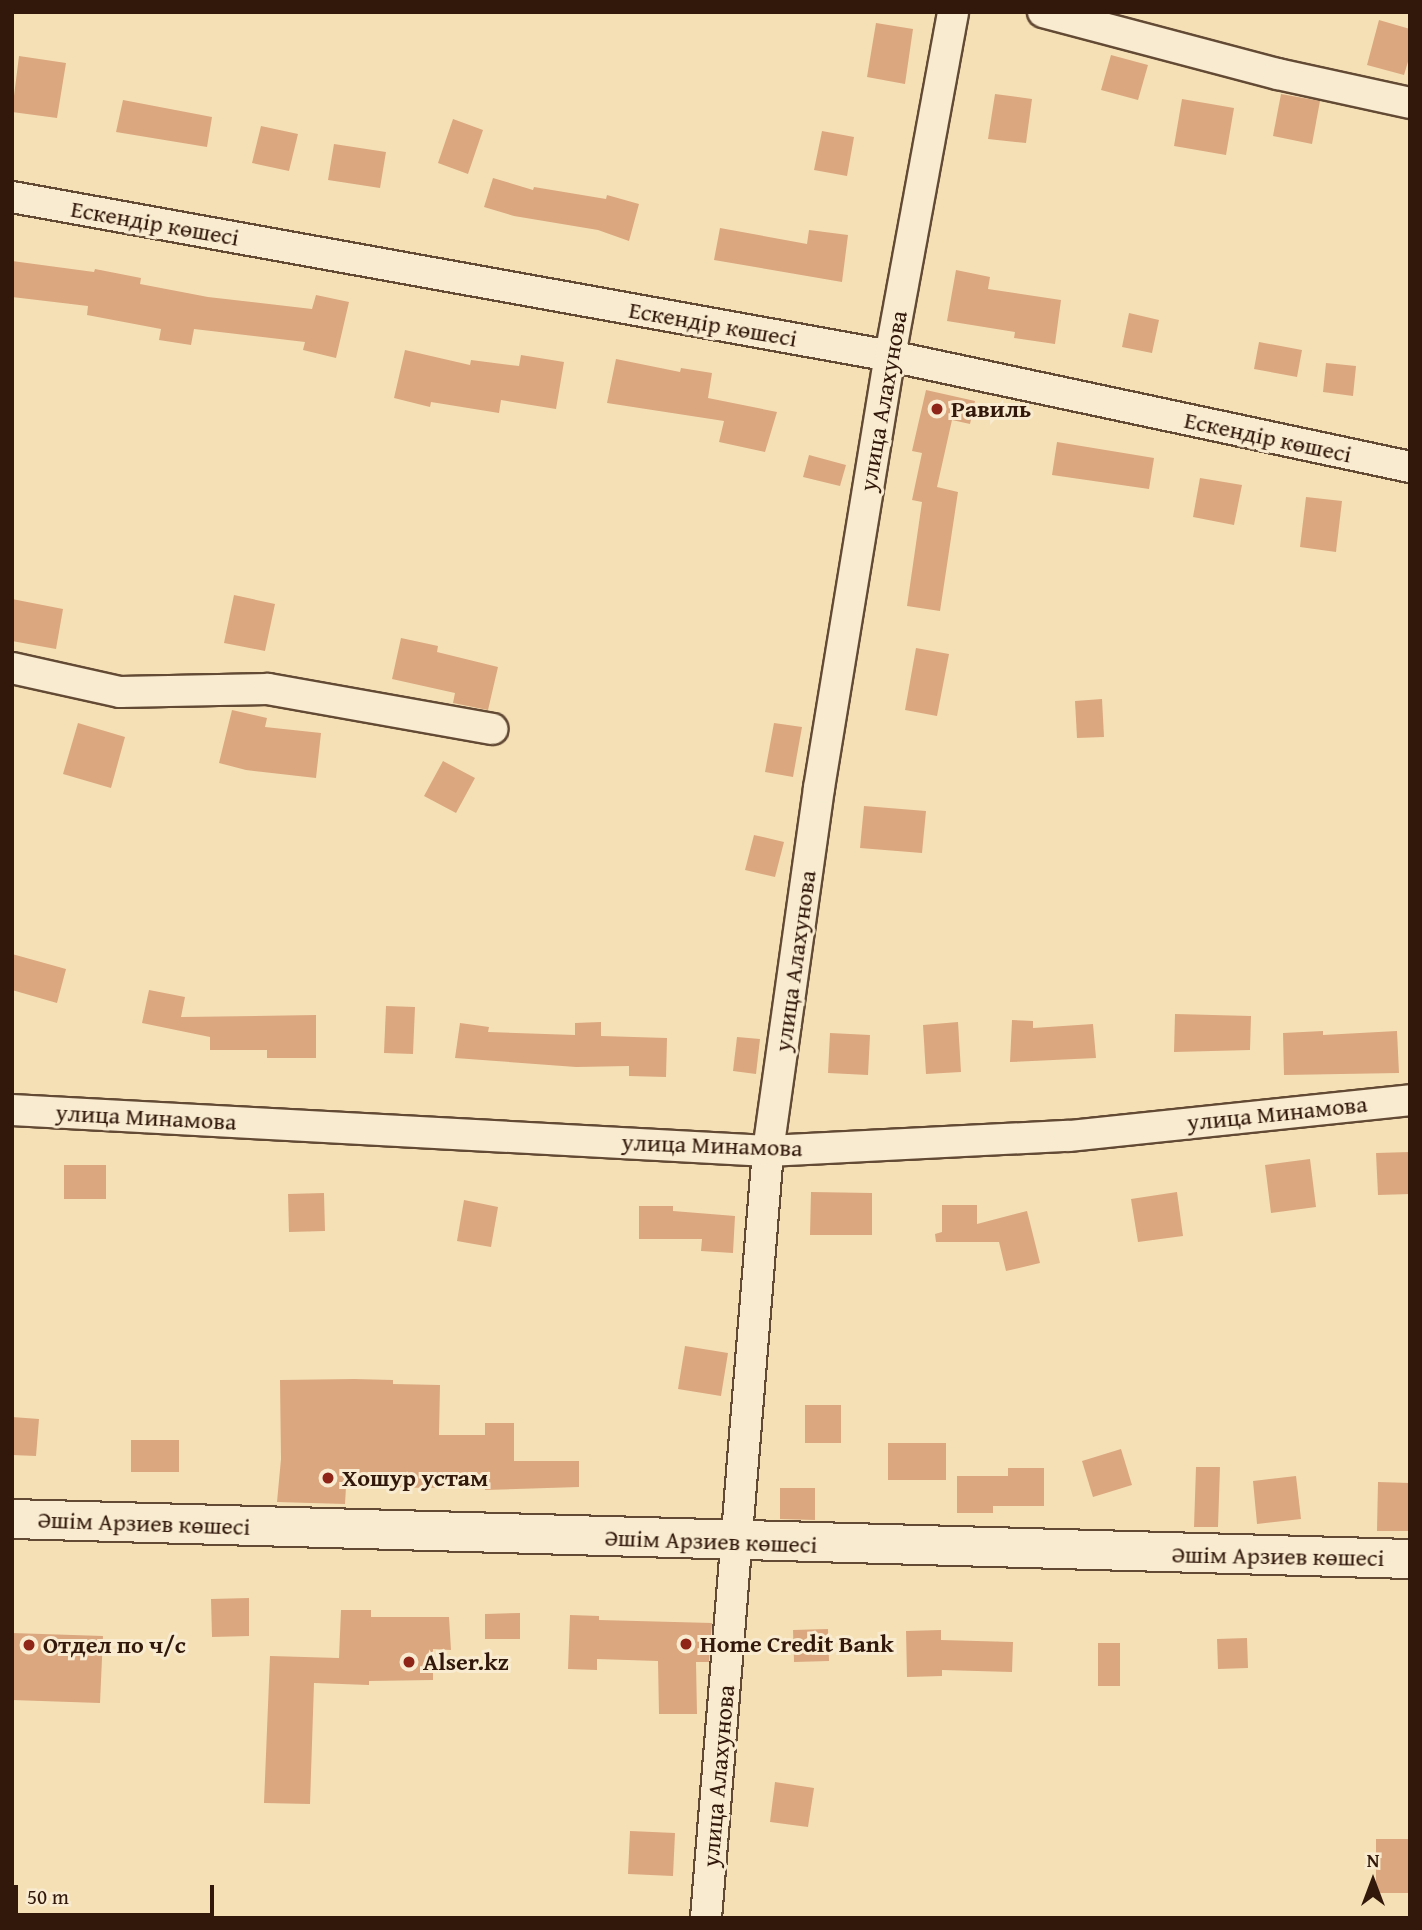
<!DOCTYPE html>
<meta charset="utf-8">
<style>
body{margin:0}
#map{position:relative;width:1422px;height:1930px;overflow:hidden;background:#f5e0b6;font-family:"Gentium Book Plus",serif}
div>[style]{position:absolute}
.building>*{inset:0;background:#dba77f}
.roads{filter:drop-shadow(2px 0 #634a35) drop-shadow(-2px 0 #634a35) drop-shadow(0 2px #634a35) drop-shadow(0 -2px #634a35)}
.street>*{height:30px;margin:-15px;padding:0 15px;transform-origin:15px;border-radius:15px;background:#f8ebd0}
.secondary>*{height:38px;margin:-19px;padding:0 19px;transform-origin:19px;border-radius:19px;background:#f8ebd0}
.dots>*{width:19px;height:19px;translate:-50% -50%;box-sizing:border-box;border:4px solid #f8ebd0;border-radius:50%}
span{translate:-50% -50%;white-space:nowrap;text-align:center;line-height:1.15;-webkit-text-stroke:6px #f8ebd0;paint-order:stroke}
.street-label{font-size:24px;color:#32180a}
.poi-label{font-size:24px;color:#32180a;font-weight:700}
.left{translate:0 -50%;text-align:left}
.frame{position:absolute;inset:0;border:14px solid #32180a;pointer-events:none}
.north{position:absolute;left:1338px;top:1846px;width:70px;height:70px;-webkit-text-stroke:5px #f8ebd0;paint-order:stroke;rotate:0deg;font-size:19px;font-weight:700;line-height:28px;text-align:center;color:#32180a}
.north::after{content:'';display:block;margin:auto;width:24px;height:32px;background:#32180a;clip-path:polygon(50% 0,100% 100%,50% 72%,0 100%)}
.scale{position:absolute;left:14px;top:1885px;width:200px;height:32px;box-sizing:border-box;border:4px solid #32180a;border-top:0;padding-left:9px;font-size:21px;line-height:24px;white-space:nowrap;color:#32180a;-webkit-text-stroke:5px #f8ebd0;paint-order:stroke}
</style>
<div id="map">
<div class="building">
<i style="clip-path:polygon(1379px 20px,1410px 29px,1410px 55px,1404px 75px,1367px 65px)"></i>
<i style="clip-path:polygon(876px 23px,913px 29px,905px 84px,867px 77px)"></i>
<i style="clip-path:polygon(1111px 55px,1148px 65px,1138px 100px,1101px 90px)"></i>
<i style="clip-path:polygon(19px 56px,66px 63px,57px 118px,12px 112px)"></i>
<i style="clip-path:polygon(995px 94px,1032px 99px,1026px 143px,988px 139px)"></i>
<i style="clip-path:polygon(1281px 94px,1320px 101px,1312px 144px,1273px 136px)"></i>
<i style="clip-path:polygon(1182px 99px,1234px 108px,1226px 155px,1174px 146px)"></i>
<i style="clip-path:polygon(123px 100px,212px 117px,207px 147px,116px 132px)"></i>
<i style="clip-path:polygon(453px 119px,483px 130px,468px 174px,438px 163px)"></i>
<i style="clip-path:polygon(261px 126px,298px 134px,289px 171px,252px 163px)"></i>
<i style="clip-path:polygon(822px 131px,854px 137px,847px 176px,814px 170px)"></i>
<i style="clip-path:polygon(334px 144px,386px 152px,380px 188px,328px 180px)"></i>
<i style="clip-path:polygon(493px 178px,533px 190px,534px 187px,606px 199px,607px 195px,639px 204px,629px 241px,598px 230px,514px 216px,484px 207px)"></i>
<i style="clip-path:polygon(720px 228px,807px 244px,809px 230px,848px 235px,842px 282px,714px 260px)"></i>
<i style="clip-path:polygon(12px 261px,94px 272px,95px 269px,141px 278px,140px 284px,208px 297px,312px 309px,316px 295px,349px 302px,336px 358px,303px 350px,305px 342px,194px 329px,191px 345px,159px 340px,161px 329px,87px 315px,88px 306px,12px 297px)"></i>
<i style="clip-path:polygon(956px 270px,990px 277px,988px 289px,1061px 300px,1055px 344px,1014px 338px,1015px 332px,947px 321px)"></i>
<i style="clip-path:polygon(1129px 313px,1159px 320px,1152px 353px,1122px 347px)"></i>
<i style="clip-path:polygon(1259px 342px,1302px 350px,1297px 377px,1254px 369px)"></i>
<i style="clip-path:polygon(405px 350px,470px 365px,471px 360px,519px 366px,521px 355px,564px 362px,556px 409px,501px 400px,499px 413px,431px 402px,430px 407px,394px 398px)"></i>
<i style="clip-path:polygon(616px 359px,680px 372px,681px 368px,712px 373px,708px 398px,777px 412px,765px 452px,719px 442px,724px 421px,607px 403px)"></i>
<i style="clip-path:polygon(1326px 363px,1356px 366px,1353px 396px,1323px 392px)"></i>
<i style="clip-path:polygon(926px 390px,975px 401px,970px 424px,952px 420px,937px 487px,958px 492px,940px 611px,907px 606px,922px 502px,912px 500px,922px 453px,912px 451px)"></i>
<i style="clip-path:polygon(1057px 442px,1154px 458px,1149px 489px,1052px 475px)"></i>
<i style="clip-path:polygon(809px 455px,846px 465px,840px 486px,803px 477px)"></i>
<i style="clip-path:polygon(1200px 478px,1242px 485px,1234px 525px,1193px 517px)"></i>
<i style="clip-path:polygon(1306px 497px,1342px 501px,1336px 552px,1300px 547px)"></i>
<i style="clip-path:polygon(234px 595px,275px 604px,265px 651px,224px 643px)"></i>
<i style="clip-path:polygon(12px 599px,63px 609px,56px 649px,12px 641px)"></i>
<i style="clip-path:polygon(401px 638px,438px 646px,437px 652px,498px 667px,488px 710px,453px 703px,455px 693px,392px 679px)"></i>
<i style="clip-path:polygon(916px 648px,949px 654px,937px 716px,905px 710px)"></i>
<i style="clip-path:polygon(1102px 699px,1104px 737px,1077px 738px,1075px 701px)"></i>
<i style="clip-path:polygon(232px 710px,267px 718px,265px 727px,321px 733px,316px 778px,246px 770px,219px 763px)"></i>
<i style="clip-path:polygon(78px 723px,125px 737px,111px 788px,63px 774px)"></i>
<i style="clip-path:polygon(774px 723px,802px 727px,793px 777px,765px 772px)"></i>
<i style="clip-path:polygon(443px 761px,475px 778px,456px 813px,424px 796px)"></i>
<i style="clip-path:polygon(864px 806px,926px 811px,922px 853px,860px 848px)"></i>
<i style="clip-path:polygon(754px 835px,784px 842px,775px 877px,745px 870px)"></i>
<i style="clip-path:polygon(12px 954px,66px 969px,57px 1003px,12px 990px)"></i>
<i style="clip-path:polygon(149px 990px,185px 997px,181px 1017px,316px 1015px,316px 1058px,267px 1058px,267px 1050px,210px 1050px,210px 1037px,142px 1023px)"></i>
<i style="clip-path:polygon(386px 1006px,415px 1007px,413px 1054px,384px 1053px)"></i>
<i style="clip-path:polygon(1175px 1014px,1251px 1016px,1250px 1050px,1174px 1052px)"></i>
<i style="clip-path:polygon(1012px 1020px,1033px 1021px,1033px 1028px,1093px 1024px,1096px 1058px,1010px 1062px)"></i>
<i style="clip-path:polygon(601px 1022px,601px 1036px,667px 1038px,666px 1077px,629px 1076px,629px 1066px,576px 1067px,455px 1058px,460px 1023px,489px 1027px,488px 1032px,575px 1035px,575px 1023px)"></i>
<i style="clip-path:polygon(958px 1022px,961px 1072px,926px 1074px,923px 1025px)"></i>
<i style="clip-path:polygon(1323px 1031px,1323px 1035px,1397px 1031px,1399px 1073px,1284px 1075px,1283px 1033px)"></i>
<i style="clip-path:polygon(830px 1033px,870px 1035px,868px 1075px,828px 1073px)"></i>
<i style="clip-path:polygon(737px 1037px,760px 1039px,756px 1074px,733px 1071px)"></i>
<i style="clip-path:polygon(1410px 1152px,1410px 1194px,1378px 1195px,1376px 1153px)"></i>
<i style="clip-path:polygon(1310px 1159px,1316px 1207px,1271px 1213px,1265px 1165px)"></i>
<i style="clip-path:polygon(64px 1165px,106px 1165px,106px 1199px,64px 1199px)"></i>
<i style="clip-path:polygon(811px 1192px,872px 1193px,872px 1235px,810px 1235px)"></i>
<i style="clip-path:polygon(1177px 1192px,1183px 1236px,1138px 1242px,1131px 1199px)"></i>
<i style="clip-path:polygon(324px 1193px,325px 1231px,289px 1232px,288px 1194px)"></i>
<i style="clip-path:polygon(464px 1200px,498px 1207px,491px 1247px,457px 1241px)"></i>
<i style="clip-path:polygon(942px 1205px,977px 1205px,977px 1224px,1027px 1211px,1040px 1263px,1006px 1271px,999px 1242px,936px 1242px,935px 1234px,942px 1232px)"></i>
<i style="clip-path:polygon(639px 1206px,673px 1206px,673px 1211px,735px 1216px,733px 1253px,701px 1251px,702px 1239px,639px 1239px)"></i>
<i style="clip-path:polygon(685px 1346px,728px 1353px,721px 1396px,678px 1389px)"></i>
<i style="clip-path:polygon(354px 1379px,393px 1380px,393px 1384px,440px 1385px,439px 1435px,485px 1435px,485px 1423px,514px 1423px,514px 1461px,579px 1461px,579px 1487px,485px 1490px,485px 1483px,444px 1483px,444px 1488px,346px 1487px,345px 1504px,277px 1502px,281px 1459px,280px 1380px)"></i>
<i style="clip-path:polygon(805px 1405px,841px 1405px,841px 1443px,805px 1443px)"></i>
<i style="clip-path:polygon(12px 1417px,39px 1419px,36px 1456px,12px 1455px)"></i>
<i style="clip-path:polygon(131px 1440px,179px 1440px,179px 1472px,131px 1472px)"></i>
<i style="clip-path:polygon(888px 1443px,946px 1443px,946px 1480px,888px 1480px)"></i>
<i style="clip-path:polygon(1121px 1449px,1132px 1485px,1093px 1497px,1082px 1461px)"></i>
<i style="clip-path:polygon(1196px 1467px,1220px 1467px,1218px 1527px,1194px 1527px)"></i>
<i style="clip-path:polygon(1008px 1468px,1044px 1468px,1044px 1506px,993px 1506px,993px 1513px,957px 1513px,957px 1476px,1008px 1476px)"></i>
<i style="clip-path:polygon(1296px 1476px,1301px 1519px,1257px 1524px,1253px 1481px)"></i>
<i style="clip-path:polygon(1378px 1482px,1410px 1483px,1410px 1531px,1377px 1531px)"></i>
<i style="clip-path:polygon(780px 1488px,815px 1488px,815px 1520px,780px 1519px)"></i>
<i style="clip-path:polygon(249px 1598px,249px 1636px,212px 1637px,211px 1599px)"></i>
<i style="clip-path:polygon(341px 1610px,371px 1610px,371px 1617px,449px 1617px,451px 1650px,433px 1649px,433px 1680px,369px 1681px,369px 1685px,314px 1683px,310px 1804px,264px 1803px,270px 1656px,339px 1658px)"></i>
<i style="clip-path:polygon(520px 1613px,520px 1639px,485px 1639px,485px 1614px)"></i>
<i style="clip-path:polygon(570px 1615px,599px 1616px,599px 1620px,712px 1623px,709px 1662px,696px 1662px,697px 1714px,659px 1714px,658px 1661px,597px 1659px,597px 1670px,568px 1669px)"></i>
<i style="clip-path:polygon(828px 1629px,829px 1661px,794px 1662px,793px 1630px)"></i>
<i style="clip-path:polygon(941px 1630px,941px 1640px,1013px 1642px,1012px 1672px,942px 1670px,942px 1676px,907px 1677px,906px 1631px)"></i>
<i style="clip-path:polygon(12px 1633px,103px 1636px,100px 1703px,12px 1700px)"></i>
<i style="clip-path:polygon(1247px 1638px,1248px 1668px,1218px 1669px,1217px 1639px)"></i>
<i style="clip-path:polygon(1098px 1643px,1120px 1643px,1120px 1686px,1098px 1686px)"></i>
<i style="clip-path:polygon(775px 1782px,814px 1788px,808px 1827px,770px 1822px)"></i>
<i style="clip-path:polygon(630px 1831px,675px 1833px,673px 1876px,628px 1874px)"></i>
<i style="clip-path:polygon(1376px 1839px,1410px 1839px,1410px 1893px,1376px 1893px)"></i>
</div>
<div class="roads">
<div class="street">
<i style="left:1043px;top:12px;width:243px;rotate:14.8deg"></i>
<i style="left:1278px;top:74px;width:135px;rotate:12.4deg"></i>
<i style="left:12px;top:197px;width:892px;rotate:10.26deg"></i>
<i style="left:890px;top:356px;width:532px;rotate:12.05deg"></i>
<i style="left:12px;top:668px;width:111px;rotate:12.5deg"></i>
<i style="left:120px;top:692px;width:148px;rotate:-1.2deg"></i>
<i style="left:268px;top:689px;width:228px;rotate:10.1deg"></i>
<i style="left:12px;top:1110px;width:757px;rotate:3.1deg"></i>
<i style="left:768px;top:1151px;width:301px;rotate:-2.9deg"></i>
<i style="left:1069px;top:1136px;width:343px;rotate:-6deg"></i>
<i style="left:706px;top:1918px;width:770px;rotate:-85.38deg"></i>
<i style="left:768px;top:1151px;width:367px;rotate:-82deg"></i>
<i style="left:819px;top:788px;width:438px;rotate:-80.7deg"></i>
<i style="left:890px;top:356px;width:350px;rotate:-79.6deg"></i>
</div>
<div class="secondary">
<i style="left:12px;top:1519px;width:1399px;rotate:1.64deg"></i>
</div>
</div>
<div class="dots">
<i style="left:937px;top:409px;background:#8f2418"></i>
<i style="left:328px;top:1478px;background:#8f2418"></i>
<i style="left:686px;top:1644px;background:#8f2418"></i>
<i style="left:29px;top:1645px;background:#8f2418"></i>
<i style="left:409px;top:1662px;background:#8f2418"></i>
</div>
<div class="street-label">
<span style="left:155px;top:223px;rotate:10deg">Ескендір көшесі</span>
<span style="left:713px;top:324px;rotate:10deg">Ескендір көшесі</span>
<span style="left:883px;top:401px;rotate:-80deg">улица Алахунова</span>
<span style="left:1268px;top:437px;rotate:12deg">Ескендір көшесі</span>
<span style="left:795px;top:961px;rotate:-82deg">улица Алахунова</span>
<span style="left:1277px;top:1113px;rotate:-6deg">улица Минамова</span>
<span style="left:146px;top:1117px;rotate:3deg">улица Минамова</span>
<span style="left:712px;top:1145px;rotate:2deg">улица Минамова</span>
<span style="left:144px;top:1523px;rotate:2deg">Әшім Арзиев көшесі</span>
<span style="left:711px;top:1541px;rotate:2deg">Әшім Арзиев көшесі</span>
<span style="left:1278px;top:1556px;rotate:1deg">Әшім Арзиев көшесі</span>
<span style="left:718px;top:1776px;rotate:-85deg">улица Алахунова</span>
</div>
<div class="poi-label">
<span class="left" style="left:951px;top:409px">Равиль</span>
<span class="left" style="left:342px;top:1478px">Хошур устам</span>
<span class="left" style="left:700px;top:1644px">Home Credit Bank</span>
<span class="left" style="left:43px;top:1645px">Отдел по ч/с</span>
<span class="left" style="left:423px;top:1662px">Alser.kz</span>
</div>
<div class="frame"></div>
<div class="north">N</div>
<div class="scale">50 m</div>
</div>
